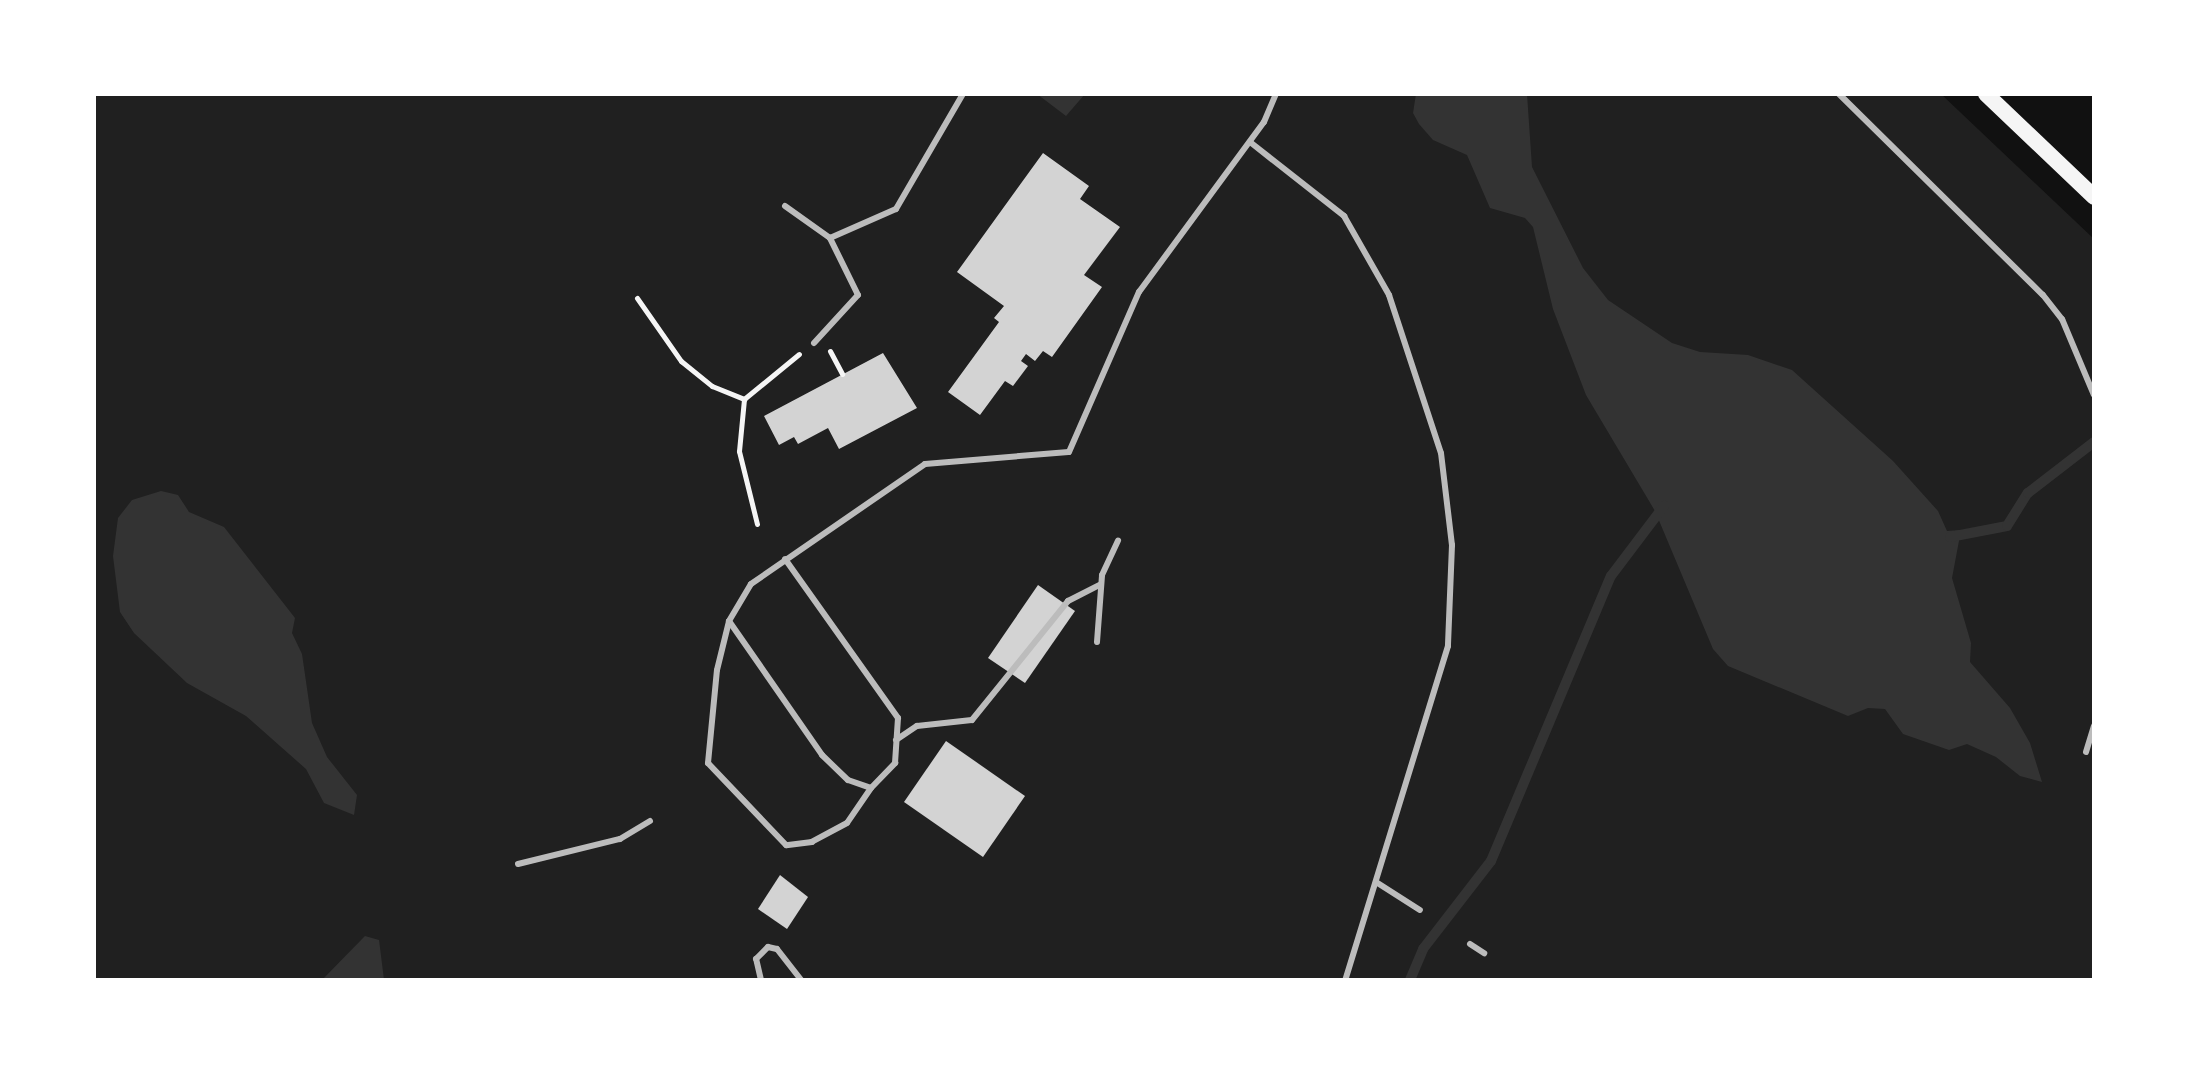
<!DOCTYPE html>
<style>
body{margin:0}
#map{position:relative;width:2188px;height:1074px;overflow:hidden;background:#111;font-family:Overpass,sans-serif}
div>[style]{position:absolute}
.green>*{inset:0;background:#202020}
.water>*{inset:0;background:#333}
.stream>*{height:10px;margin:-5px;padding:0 5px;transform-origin:5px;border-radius:5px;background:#333}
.building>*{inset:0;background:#d3d3d3}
.path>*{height:5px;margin:-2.5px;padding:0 2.5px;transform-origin:2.5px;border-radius:2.5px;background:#f5f5f5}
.service>*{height:6px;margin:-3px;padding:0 3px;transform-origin:3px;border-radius:3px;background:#bcbcbc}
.secondary>*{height:16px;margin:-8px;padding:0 8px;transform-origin:8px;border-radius:8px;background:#f5f5f5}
span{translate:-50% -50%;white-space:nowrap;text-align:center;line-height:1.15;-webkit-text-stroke:7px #fff;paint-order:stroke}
.frame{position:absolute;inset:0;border:96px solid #fff;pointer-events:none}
</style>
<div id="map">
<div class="green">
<i style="clip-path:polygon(94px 94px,1941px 94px,2094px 239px,2094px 980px,94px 980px)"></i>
</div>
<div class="water">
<i style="clip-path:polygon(1037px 94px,1085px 94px,1066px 116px)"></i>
<i style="clip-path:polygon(1416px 94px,1527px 94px,1532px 167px,1583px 268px,1608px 300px,1672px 343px,1700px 352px,1748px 355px,1792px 370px,1893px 461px,1938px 511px,1947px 531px,1961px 530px,1952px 578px,1971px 643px,1970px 662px,2010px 708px,2030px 743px,2042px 782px,2020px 776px,1996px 757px,1967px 744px,1949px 750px,1903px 734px,1885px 709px,1868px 708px,1848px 716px,1728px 666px,1713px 649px,1655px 511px,1586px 395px,1553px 309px,1533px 227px,1525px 218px,1490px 208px,1467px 155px,1433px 140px,1419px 124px,1413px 113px)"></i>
<i style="clip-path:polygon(161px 491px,178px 495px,189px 512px,224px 527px,295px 618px,292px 633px,302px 654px,312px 723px,327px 757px,357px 795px,354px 815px,324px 803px,306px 769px,246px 716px,187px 683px,134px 633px,120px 612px,113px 556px,118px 518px,132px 500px)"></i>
<i style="clip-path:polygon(365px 936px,379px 940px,384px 980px,322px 980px)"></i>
</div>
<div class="stream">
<i style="left:1950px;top:537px;width:58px;rotate:-10.9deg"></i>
<i style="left:2007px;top:526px;width:39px;rotate:-58deg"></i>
<i style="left:2028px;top:493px;width:83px;rotate:-37.7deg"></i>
<i style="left:1410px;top:980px;width:34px;rotate:-67deg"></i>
<i style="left:1423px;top:949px;width:111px;rotate:-52.3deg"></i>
<i style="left:1491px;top:861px;width:309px;rotate:-67.2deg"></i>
<i style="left:1611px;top:576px;width:88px;rotate:-52.9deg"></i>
</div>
<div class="building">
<i style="clip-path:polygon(1043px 153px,1089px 186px,1080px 199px,1120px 227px,1084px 275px,1102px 287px,1052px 357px,1043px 351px,1035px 361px,1026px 354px,1021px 361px,1028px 366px,1013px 386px,1005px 381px,980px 415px,948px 392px,999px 322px,994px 318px,1004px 306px,957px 272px)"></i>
<i style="clip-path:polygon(883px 353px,917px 408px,839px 449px,828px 428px,798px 444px,794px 437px,779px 445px,764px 416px)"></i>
<i style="clip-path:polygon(1038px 585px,1075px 611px,1025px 683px,988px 658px)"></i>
<i style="clip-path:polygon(946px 741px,1025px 796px,983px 857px,904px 802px)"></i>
<i style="clip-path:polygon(780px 875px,808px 897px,787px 929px,758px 909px)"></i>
</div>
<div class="path">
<i style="left:637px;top:298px;width:77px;rotate:55.1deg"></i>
<i style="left:681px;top:361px;width:40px;rotate:39deg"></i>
<i style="left:712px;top:386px;width:35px;rotate:22deg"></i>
<i style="left:830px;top:351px;width:26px;rotate:62deg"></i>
<i style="left:757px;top:524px;width:75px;rotate:-103.9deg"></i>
<i style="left:739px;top:451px;width:52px;rotate:-84.5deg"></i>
<i style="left:744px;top:399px;width:71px;rotate:-39.3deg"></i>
</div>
<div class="service">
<i style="left:1839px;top:94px;width:286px;rotate:44.6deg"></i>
<i style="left:2043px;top:295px;width:31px;rotate:52deg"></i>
<i style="left:2062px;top:319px;width:82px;rotate:67.2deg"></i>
<i style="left:1250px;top:142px;width:120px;rotate:38.2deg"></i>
<i style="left:1344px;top:216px;width:91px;rotate:60.3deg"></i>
<i style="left:1389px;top:295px;width:166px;rotate:71.8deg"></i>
<i style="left:1441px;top:453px;width:93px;rotate:83.2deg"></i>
<i style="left:1452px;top:545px;width:101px;rotate:92.3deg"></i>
<i style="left:1448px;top:646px;width:350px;rotate:107.1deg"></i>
<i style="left:785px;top:206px;width:55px;rotate:35.4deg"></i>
<i style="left:830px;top:238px;width:72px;rotate:-23.7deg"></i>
<i style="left:896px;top:209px;width:133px;rotate:-59.8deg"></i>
<i style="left:814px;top:343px;width:65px;rotate:-47.5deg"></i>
<i style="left:858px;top:295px;width:64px;rotate:-116.2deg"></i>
<i style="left:729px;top:621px;width:163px;rotate:55.2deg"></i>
<i style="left:822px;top:755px;width:36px;rotate:44deg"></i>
<i style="left:848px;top:780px;width:24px;rotate:19deg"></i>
<i style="left:871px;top:788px;width:35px;rotate:-46deg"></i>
<i style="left:895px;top:763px;width:45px;rotate:-86.2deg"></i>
<i style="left:898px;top:718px;width:195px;rotate:-125.4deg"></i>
<i style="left:1097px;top:642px;width:67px;rotate:-85.7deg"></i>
<i style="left:1102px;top:575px;width:38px;rotate:-65deg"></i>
<i style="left:896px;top:740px;width:25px;rotate:-34deg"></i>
<i style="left:917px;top:726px;width:55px;rotate:-6.2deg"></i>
<i style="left:972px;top:720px;width:153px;rotate:-51.1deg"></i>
<i style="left:1068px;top:601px;width:36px;rotate:-27deg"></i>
<i style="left:2086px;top:752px;width:27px;rotate:-73deg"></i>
<i style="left:871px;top:788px;width:42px;rotate:124.4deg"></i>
<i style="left:847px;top:823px;width:40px;rotate:152deg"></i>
<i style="left:812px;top:842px;width:26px;rotate:173deg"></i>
<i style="left:786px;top:845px;width:113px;rotate:-133.6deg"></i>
<i style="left:708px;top:763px;width:93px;rotate:-84.5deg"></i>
<i style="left:717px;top:670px;width:50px;rotate:-76.2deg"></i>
<i style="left:729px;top:621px;width:43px;rotate:-59.3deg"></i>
<i style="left:751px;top:584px;width:211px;rotate:-34.6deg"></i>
<i style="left:925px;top:464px;width:144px;rotate:-4.8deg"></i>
<i style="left:1069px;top:452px;width:175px;rotate:-66.4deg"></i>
<i style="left:1139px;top:292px;width:211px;rotate:-53.7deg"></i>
<i style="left:1264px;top:122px;width:30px;rotate:-67deg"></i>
<i style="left:518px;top:864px;width:105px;rotate:-13.8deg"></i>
<i style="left:620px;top:839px;width:35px;rotate:-31deg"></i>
<i style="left:1376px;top:882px;width:52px;rotate:32.5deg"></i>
<i style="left:1470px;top:944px;width:17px;rotate:33deg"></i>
<i style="left:761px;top:980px;width:22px;rotate:-103deg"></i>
<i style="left:756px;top:959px;width:17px;rotate:-45deg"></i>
<i style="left:768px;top:947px;width:9px;rotate:13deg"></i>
<i style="left:777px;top:949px;width:39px;rotate:52deg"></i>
</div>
<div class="secondary">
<i style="left:1986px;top:94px;width:149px;rotate:43.6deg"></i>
</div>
<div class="frame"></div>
</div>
